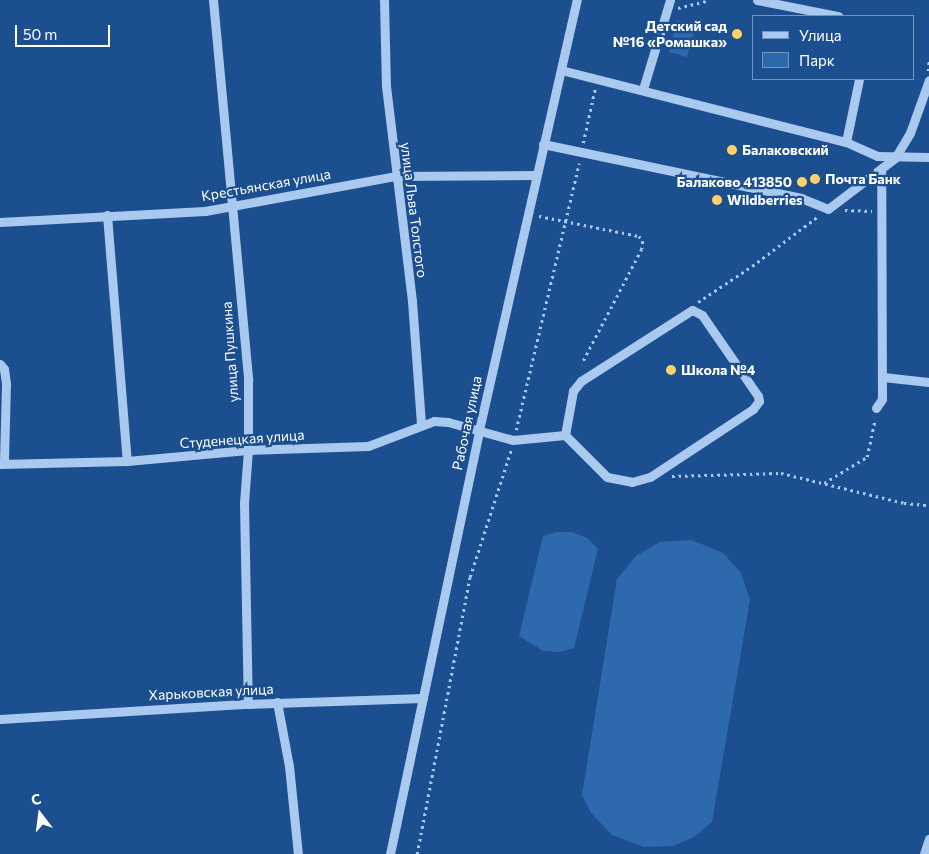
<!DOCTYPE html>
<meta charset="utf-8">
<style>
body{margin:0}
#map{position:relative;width:929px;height:854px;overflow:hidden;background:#1b4f8f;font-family:Commissioner,sans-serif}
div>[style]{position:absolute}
.green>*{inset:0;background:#2e69ad}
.path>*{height:2.5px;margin-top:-1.25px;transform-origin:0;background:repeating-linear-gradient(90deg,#a9c9ee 0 2.5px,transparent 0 6.5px)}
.minor>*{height:9px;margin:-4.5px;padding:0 4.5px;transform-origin:4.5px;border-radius:4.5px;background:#a9c9ee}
.dots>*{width:14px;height:14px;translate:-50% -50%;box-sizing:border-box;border:2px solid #1b4f8f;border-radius:50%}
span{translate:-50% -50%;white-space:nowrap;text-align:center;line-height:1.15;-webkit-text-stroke:4.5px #1b4f8f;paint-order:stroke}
.poi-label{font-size:14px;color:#fff;font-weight:700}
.right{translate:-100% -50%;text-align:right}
.left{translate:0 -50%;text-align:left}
.street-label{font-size:14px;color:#fff}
.legend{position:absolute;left:752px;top:15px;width:162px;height:65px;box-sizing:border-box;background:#1b4f8f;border:1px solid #7695bc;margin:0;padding:6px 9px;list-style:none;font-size:15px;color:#fff}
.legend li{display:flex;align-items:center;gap:10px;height:25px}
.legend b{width:25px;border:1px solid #7695bc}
.north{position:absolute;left:15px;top:789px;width:50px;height:50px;-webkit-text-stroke:4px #1b4f8f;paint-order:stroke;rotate:345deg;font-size:14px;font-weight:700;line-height:20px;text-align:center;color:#fff}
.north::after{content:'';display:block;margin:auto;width:18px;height:22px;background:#fff;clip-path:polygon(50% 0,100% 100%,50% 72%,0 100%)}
.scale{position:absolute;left:15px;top:25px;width:95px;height:22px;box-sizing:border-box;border:2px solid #fff;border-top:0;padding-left:6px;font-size:15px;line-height:18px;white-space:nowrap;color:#fff;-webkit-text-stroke:4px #1b4f8f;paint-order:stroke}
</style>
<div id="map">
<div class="green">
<i style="clip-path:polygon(677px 20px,696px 25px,687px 57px,669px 52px)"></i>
<i style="clip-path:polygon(556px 532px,572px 532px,587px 538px,598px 549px,574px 648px,560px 652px,543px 651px,519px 636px,543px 536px)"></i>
<i style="clip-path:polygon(692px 540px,723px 553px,741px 573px,750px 600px,712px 822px,694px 837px,673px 846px,644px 847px,612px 835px,591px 813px,582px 795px,617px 579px,637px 555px,660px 542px)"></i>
</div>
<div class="path">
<i style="left:678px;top:8px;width:32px;rotate:-14deg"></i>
<i style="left:928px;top:71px;width:12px;rotate:-85deg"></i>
<i style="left:583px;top:143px;width:55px;rotate:-77.5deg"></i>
<i style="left:845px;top:210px;width:27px;rotate:2deg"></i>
<i style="left:539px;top:216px;width:102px;rotate:11.3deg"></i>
<i style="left:639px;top:236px;width:6px;rotate:51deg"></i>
<i style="left:643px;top:241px;width:8px;rotate:97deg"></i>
<i style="left:642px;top:249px;width:130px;rotate:117.6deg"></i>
<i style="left:698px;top:302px;width:65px;rotate:-33.7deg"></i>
<i style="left:752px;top:266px;width:81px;rotate:-37deg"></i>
<i style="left:516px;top:430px;width:274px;rotate:-76.7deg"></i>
<i style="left:672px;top:476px;width:109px;rotate:-1.6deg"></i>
<i style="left:781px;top:473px;width:127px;rotate:13.7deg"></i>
<i style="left:904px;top:503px;width:25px;rotate:5deg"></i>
<i style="left:824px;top:483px;width:50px;rotate:-31.2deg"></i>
<i style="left:867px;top:457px;width:39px;rotate:-78deg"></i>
<i style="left:417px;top:854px;width:282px;rotate:-79.2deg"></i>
<i style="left:470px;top:577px;width:133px;rotate:-72.1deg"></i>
</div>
<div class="minor">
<i style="left:213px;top:0;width:382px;rotate:84.7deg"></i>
<i style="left:248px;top:380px;width:70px;rotate:90deg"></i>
<i style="left:248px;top:450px;width:53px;rotate:94.3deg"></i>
<i style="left:244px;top:503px;width:201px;rotate:88.9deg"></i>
<i style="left:384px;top:0;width:86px;rotate:88.7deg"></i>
<i style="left:386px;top:86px;width:217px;rotate:83.1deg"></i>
<i style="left:412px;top:301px;width:123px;rotate:85.8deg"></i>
<i style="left:757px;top:0;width:83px;rotate:11.2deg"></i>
<i style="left:561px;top:70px;width:294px;rotate:14.2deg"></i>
<i style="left:846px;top:142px;width:34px;rotate:24deg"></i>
<i style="left:877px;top:156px;width:52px;rotate:1.1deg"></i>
<i style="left:643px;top:89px;width:93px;rotate:-73.1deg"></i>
<i style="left:846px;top:142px;width:64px;rotate:-78.3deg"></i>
<i style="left:543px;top:144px;width:264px;rotate:11.8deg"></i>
<i style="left:801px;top:198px;width:29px;rotate:22deg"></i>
<i style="left:828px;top:209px;width:84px;rotate:-37.3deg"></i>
<i style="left:895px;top:158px;width:29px;rotate:-59deg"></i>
<i style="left:910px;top:133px;width:56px;rotate:-70.3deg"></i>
<i style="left:107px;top:215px;width:247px;rotate:85.4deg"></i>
<i style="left:0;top:222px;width:205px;rotate:-3.1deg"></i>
<i style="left:205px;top:211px;width:193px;rotate:-10.4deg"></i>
<i style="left:395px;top:176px;width:141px;rotate:-0.4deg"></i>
<i style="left:0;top:364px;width:6px;rotate:51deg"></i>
<i style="left:4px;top:369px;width:15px;rotate:82deg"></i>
<i style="left:6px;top:384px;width:79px;rotate:91.5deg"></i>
<i style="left:883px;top:377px;width:46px;rotate:6.2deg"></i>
<i style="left:876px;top:408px;width:11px;rotate:-56deg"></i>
<i style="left:882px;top:399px;width:230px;rotate:-90.2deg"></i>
<i style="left:0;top:464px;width:127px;rotate:-1.4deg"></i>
<i style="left:127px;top:461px;width:121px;rotate:-5.2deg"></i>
<i style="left:248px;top:450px;width:120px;rotate:-1.9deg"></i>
<i style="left:368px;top:446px;width:71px;rotate:-20.7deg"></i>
<i style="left:434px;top:421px;width:14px;rotate:4deg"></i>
<i style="left:448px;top:422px;width:67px;rotate:15.5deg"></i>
<i style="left:513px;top:440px;width:52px;rotate:-5.5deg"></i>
<i style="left:565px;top:435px;width:59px;rotate:45deg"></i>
<i style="left:607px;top:477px;width:25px;rotate:11deg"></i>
<i style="left:632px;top:482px;width:19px;rotate:-16deg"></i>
<i style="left:650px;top:477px;width:123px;rotate:-33.4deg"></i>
<i style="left:753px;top:409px;width:10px;rotate:-53deg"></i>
<i style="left:759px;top:401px;width:5px;rotate:-101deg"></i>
<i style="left:758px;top:396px;width:98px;rotate:-124.7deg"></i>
<i style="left:702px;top:315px;width:11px;rotate:-153deg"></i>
<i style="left:692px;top:310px;width:132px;rotate:147.4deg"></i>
<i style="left:581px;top:381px;width:13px;rotate:129deg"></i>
<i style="left:573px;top:391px;width:45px;rotate:100.3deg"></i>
<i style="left:277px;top:702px;width:65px;rotate:79.4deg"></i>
<i style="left:289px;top:766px;width:88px;rotate:84.2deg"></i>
<i style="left:0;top:719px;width:248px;rotate:-3.5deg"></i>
<i style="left:248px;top:704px;width:175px;rotate:-2deg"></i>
<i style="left:390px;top:854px;width:433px;rotate:-78.1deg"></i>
<i style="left:479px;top:430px;width:441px;rotate:-77.2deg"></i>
<i style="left:924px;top:854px;width:16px;rotate:-72deg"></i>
</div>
<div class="dots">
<i style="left:737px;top:34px;background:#ffd166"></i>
<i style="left:732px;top:150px;background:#ffd166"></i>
<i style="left:815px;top:179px;background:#ffd166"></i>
<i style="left:802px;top:182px;background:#ffd166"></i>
<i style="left:717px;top:200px;background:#ffd166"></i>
<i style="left:671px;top:370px;background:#ffd166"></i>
</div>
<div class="poi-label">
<span class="right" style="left:727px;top:34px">Детский сад<br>№16 «Ромашка»</span>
<span class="left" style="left:742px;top:150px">Балаковский</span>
<span class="left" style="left:825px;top:179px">Почта Банк</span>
<span class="right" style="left:792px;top:182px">Балаково 413850</span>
<span class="left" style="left:727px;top:200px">Wildberries</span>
<span class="left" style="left:681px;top:370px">Школа №4</span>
</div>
<div class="street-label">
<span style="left:266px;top:185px;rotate:-10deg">Крестьянская улица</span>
<span style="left:414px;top:210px;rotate:83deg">улица Льва Толстого</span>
<span style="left:230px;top:352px;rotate:-94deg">улица Пушкина</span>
<span style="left:467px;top:423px;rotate:-78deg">Рабочая улица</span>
<span style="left:242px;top:439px;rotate:-4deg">Студенецкая улица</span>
<span style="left:211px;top:692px;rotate:-3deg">Харьковская улица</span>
</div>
<ul class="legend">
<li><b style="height:6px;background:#a9c9ee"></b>Улица</li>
<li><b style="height:14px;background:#2e69ad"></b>Парк</li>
</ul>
<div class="north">С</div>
<div class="scale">50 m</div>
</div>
